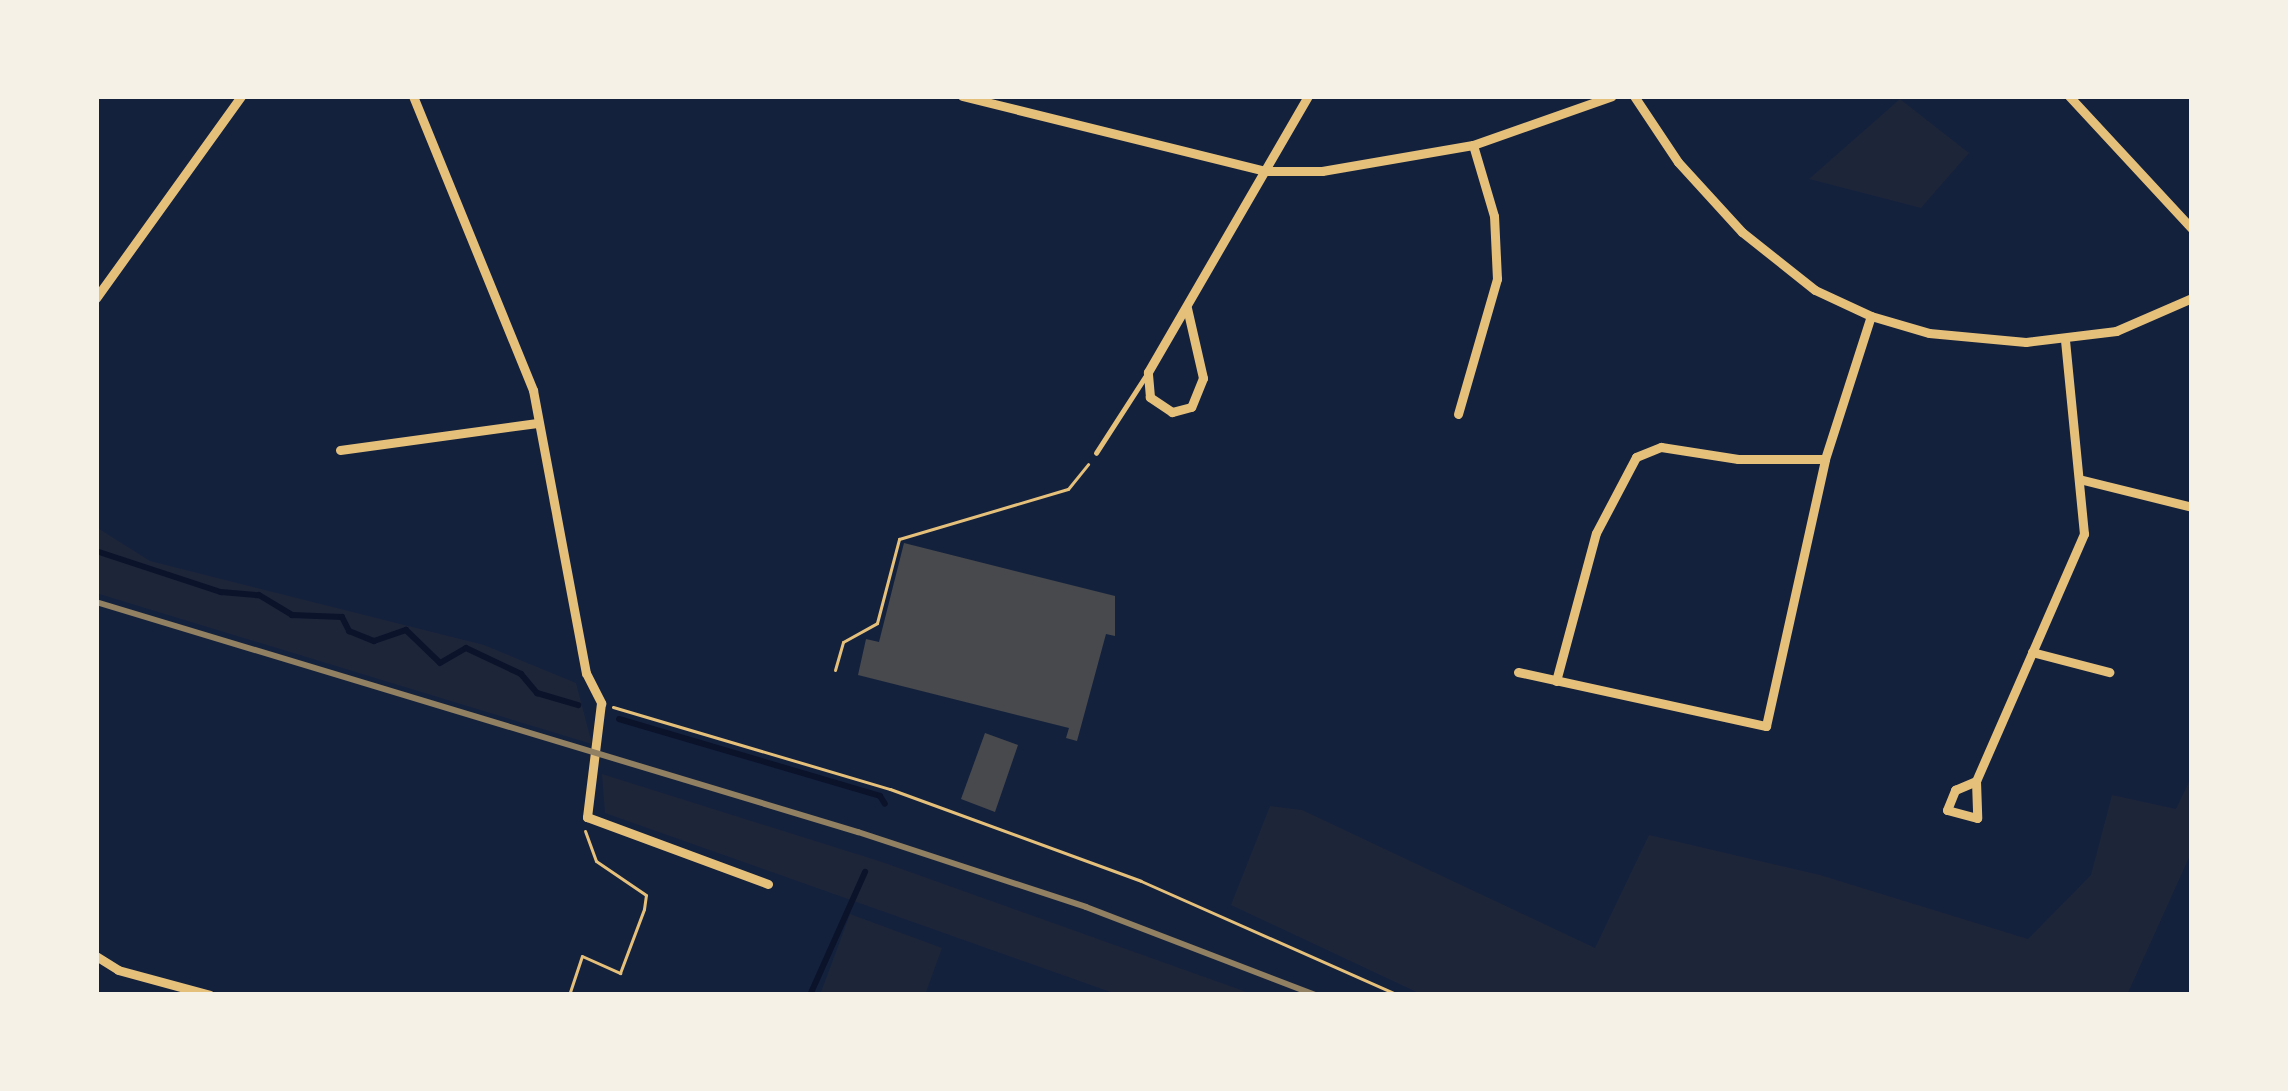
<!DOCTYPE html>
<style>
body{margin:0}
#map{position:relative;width:2288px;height:1091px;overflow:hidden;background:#14213d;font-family:Montserrat,sans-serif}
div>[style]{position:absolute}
.green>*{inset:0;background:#1d2539}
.stream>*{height:6px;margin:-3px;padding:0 3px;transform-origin:3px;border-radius:3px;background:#0b132b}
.building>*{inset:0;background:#48494c}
.path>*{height:3px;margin:-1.5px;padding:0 1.5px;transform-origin:1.5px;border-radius:1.5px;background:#e5c07b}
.service>*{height:4.5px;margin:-2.25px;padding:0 2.25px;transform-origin:2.25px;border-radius:2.25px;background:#e5c07b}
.minor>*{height:9px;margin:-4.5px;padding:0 4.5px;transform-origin:4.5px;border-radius:4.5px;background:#e5c07b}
.rail>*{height:6px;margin:-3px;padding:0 3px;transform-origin:3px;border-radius:3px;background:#918062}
span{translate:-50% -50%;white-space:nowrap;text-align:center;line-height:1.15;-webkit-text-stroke:10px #f6f1e7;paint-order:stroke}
.frame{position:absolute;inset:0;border:99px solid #f6f1e7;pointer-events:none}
</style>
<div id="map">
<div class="green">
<i style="clip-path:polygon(1900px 99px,1969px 153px,1921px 208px,1809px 179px)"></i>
<i style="clip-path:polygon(96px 527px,150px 561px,484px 645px,576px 683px,592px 744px,96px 593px)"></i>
<i style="clip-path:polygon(602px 774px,882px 862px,1255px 995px,1119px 995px,605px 813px)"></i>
<i style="clip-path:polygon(2192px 776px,2192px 851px,2127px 995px,1423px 995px,1231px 905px,1270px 806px,1302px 810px,1595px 948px,1649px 835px,1820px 875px,2028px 939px,2091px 875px,2112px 795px,2176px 809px)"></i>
<i style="clip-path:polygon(850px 914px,942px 948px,925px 995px,820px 995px)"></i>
</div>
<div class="stream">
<i style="left:96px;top:551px;width:132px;rotate:18.2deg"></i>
<i style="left:221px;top:592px;width:38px;rotate:5deg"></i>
<i style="left:259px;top:595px;width:39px;rotate:31deg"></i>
<i style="left:292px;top:615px;width:50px;rotate:2.3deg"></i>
<i style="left:342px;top:617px;width:16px;rotate:63deg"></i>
<i style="left:349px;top:631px;width:27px;rotate:22deg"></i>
<i style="left:374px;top:641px;width:34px;rotate:-19deg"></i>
<i style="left:406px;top:630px;width:47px;rotate:44.1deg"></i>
<i style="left:440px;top:663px;width:30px;rotate:-30deg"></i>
<i style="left:466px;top:648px;width:61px;rotate:25.3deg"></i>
<i style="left:521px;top:674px;width:25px;rotate:50deg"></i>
<i style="left:537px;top:693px;width:43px;rotate:16.3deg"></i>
<i style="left:619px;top:719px;width:272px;rotate:16.4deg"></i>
<i style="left:880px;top:796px;width:9px;rotate:58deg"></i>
<i style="left:810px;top:995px;width:135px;rotate:-65.9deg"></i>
</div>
<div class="building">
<i style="clip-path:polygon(904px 543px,1115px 596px,1115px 636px,1106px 634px,1077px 741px,1066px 738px,1069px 728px,858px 675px,866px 639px,879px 642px)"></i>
<i style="clip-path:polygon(985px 733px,1018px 745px,995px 812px,961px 799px)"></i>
</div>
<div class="path">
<i style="left:835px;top:670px;width:29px;rotate:-74deg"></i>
<i style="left:843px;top:642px;width:39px;rotate:-29deg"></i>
<i style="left:877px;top:623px;width:87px;rotate:-75.3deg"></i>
<i style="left:899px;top:539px;width:176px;rotate:-16.5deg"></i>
<i style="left:1068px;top:489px;width:32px;rotate:-51deg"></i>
<i style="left:613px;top:707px;width:289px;rotate:16.5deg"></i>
<i style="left:890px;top:789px;width:267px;rotate:20.1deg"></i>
<i style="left:1141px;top:881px;width:281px;rotate:23.9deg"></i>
<i style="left:569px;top:995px;width:41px;rotate:-71.6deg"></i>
<i style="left:582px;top:956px;width:42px;rotate:24.1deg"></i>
<i style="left:620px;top:973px;width:68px;rotate:-69.4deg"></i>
<i style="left:644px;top:909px;width:14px;rotate:-82deg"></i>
<i style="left:646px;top:895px;width:60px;rotate:-145.8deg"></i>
<i style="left:596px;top:861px;width:32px;rotate:-110deg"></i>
</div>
<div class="service">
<i style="left:1096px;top:453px;width:90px;rotate:-57.2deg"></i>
</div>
<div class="minor">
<i style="left:413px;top:96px;width:318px;rotate:67.8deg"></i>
<i style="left:533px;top:390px;width:288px;rotate:79.4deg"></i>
<i style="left:586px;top:673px;width:34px;rotate:63deg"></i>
<i style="left:601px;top:703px;width:115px;rotate:97deg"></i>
<i style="left:587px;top:817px;width:193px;rotate:20.3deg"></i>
<i style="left:962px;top:96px;width:312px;rotate:13.9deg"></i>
<i style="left:1265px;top:171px;width:57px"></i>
<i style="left:1322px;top:171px;width:153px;rotate:-9.8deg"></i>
<i style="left:1473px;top:145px;width:147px;rotate:-19.4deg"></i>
<i style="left:1634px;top:96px;width:79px;rotate:56.3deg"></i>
<i style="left:1678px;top:162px;width:95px;rotate:47.6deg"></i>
<i style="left:1742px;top:232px;width:93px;rotate:38.5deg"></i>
<i style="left:1815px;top:290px;width:62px;rotate:24.9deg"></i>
<i style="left:1871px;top:316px;width:60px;rotate:16.3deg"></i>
<i style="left:1929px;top:333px;width:97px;rotate:5.3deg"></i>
<i style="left:2026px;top:342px;width:91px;rotate:-7deg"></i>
<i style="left:2116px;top:331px;width:83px;rotate:-23.5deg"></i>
<i style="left:2069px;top:96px;width:181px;rotate:47.2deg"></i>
<i style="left:96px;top:298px;width:249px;rotate:-54.3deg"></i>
<i style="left:1187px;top:308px;width:72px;rotate:77.1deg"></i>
<i style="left:1203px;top:378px;width:31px;rotate:112deg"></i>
<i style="left:1191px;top:407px;width:20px;rotate:165deg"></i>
<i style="left:1172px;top:412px;width:27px;rotate:-146deg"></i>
<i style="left:1150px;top:397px;width:25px;rotate:-95deg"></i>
<i style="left:1148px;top:372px;width:319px;rotate:-59.9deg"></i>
<i style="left:1458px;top:414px;width:141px;rotate:-73.9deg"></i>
<i style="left:1497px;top:279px;width:63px;rotate:-92.7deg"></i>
<i style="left:1494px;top:216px;width:74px;rotate:-106.5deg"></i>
<i style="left:340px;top:450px;width:199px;rotate:-7.8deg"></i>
<i style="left:2083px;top:480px;width:112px;rotate:13.9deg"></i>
<i style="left:2032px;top:652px;width:80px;rotate:14.6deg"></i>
<i style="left:1518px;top:672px;width:254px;rotate:12.3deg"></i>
<i style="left:1766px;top:726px;width:273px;rotate:-77.5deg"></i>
<i style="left:1825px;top:459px;width:150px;rotate:-72.2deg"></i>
<i style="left:1556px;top:681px;width:153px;rotate:-74.9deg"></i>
<i style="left:1596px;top:533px;width:86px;rotate:-62.2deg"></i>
<i style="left:1636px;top:457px;width:27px;rotate:-22deg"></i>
<i style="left:1661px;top:447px;width:78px;rotate:8.9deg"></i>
<i style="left:1738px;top:459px;width:87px"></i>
<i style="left:1976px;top:781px;width:37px;rotate:88deg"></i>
<i style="left:1977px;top:818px;width:31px;rotate:-165deg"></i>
<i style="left:1947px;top:810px;width:22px;rotate:-68deg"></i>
<i style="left:1955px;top:790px;width:23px;rotate:-23deg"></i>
<i style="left:1976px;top:781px;width:270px;rotate:-66.4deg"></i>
<i style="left:2084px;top:534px;width:196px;rotate:-95.6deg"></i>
<i style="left:96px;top:956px;width:26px;rotate:32deg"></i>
<i style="left:118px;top:970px;width:95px;rotate:15.2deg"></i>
</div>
<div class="rail">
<i style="left:96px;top:602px;width:796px;rotate:16.8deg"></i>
<i style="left:858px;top:832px;width:240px;rotate:18.2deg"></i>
<i style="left:1086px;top:907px;width:245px;rotate:21deg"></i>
</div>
<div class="frame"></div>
</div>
